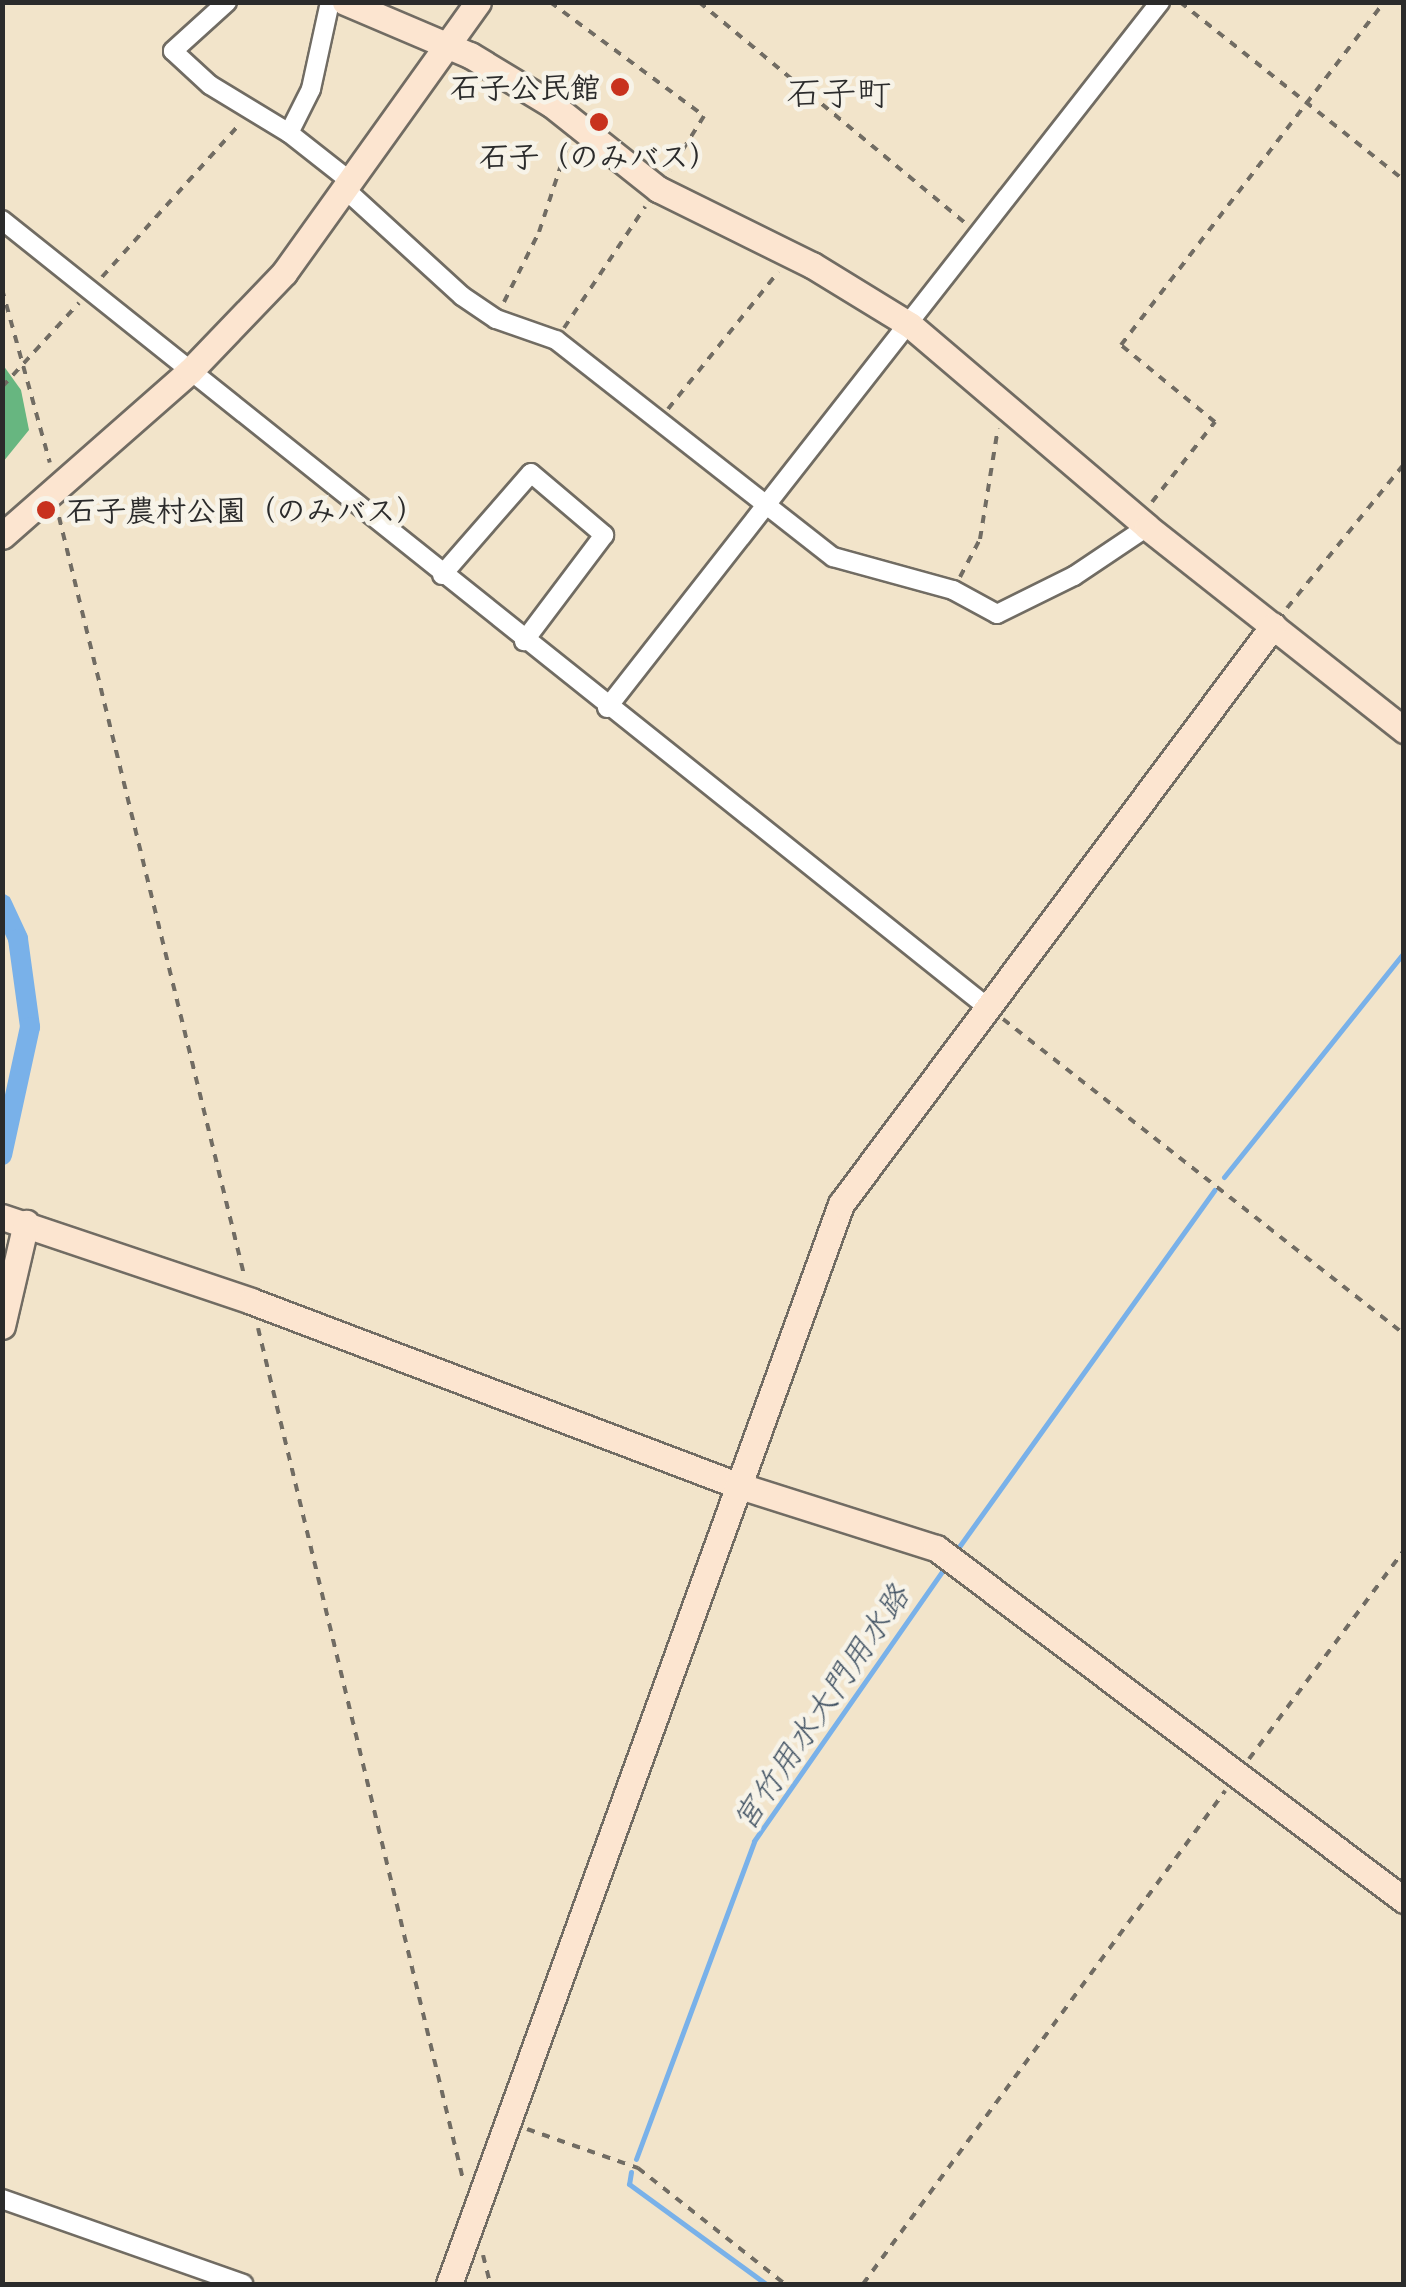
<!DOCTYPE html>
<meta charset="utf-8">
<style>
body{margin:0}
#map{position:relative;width:1406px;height:2287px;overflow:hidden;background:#f2e4ca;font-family:Delius,"Klee One",sans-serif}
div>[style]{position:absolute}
.forest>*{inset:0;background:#67b680}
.stream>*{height:5px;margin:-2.5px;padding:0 2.5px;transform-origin:2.5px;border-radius:2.5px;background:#79b1e9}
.canal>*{height:20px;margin:-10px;padding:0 10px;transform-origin:10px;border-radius:10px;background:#79b1e9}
.path>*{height:4px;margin-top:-2px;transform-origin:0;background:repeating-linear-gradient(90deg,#716c63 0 8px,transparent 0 16px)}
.roads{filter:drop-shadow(2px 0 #716c63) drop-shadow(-2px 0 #716c63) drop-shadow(0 2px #716c63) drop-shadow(0 -2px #716c63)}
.street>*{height:18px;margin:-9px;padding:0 9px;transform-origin:9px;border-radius:9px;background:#fff}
.secondary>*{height:25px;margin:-12.5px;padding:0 12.5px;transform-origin:12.5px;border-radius:12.5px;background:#fce5d0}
.dots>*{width:28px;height:28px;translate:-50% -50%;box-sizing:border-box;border:5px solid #f7f3e8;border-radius:50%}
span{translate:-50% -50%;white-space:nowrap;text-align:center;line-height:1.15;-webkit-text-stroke:9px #f7f3e8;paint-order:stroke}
.poi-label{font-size:30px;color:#2b2b2b;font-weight:700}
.right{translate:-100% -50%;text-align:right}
.left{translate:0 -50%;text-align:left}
.water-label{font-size:32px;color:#425364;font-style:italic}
.quarter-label{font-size:35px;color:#2b2b2b}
.frame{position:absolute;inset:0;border:5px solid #2b2b2b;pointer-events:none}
</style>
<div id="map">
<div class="forest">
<i style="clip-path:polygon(3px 365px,21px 390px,29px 430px,3px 462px)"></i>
</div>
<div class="stream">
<i style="left:1224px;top:1177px;width:288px;rotate:-51.3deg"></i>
<i style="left:956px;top:1551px;width:444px;rotate:-54.4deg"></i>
<i style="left:636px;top:2159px;width:339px;rotate:-69.6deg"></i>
<i style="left:754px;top:1841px;width:334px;rotate:-55.1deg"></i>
<i style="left:631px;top:2172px;width:12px;rotate:99deg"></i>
<i style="left:629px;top:2184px;width:170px;rotate:36.1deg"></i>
</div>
<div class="canal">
<i style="left:2px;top:904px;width:38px;rotate:65deg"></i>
<i style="left:18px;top:939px;width:89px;rotate:82.2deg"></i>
<i style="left:30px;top:1027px;width:131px;rotate:102.3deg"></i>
</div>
<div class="path">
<i style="left:550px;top:2px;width:192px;rotate:36.5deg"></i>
<i style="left:704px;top:116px;width:64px;rotate:122.2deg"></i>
<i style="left:699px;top:2px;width:346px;rotate:39.7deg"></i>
<i style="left:1180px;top:2px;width:286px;rotate:38.5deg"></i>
<i style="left:102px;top:277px;width:206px;rotate:-48deg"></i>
<i style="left:2px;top:289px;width:180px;rotate:74.6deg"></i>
<i style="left:504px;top:302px;width:78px;rotate:-63.4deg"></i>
<i style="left:539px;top:232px;width:93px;rotate:-71.8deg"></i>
<i style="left:564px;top:328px;width:146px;rotate:-56.2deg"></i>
<i style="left:2px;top:387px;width:114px;rotate:-47.5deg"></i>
<i style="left:668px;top:409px;width:176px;rotate:-51.2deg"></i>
<i style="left:1152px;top:502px;width:102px;rotate:-51.8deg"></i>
<i style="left:1215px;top:422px;width:122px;rotate:-140.7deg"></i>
<i style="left:1121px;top:345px;width:432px;rotate:-52.5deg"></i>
<i style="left:59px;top:517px;width:780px;rotate:76.28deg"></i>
<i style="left:960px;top:577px;width:43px;rotate:-62.2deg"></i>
<i style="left:980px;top:539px;width:112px;rotate:-80.8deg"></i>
<i style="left:1287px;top:608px;width:186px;rotate:-50.9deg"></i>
<i style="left:1003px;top:1019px;width:510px;rotate:38.15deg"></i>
<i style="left:258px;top:1328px;width:875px;rotate:76.46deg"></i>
<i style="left:1249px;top:1759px;width:260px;rotate:-53.4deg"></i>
<i style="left:527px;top:2129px;width:118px;rotate:19.4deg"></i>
<i style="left:638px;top:2168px;width:187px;rotate:38.3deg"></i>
<i style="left:483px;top:2255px;width:30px;rotate:76deg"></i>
<i style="left:863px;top:2284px;width:612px;rotate:-53.71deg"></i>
</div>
<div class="roads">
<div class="street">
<i style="left:227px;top:2px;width:73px;rotate:137.8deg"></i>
<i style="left:173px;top:51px;width:50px;rotate:42.6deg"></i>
<i style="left:210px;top:85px;width:92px;rotate:31.3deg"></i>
<i style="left:289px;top:133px;width:78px;rotate:38.2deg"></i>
<i style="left:289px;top:133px;width:49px;rotate:-63.4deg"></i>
<i style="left:311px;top:89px;width:89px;rotate:-77.7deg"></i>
<i style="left:346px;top:190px;width:157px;rotate:42.4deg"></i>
<i style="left:462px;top:296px;width:41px;rotate:34.1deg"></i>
<i style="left:496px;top:319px;width:64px;rotate:19.3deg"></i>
<i style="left:556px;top:340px;width:352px;rotate:38.1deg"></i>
<i style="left:833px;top:557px;width:124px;rotate:15.4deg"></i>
<i style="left:953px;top:590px;width:50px;rotate:28.6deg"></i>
<i style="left:997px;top:614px;width:86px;rotate:-26.3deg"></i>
<i style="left:1074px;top:576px;width:88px;rotate:-33.9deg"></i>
<i style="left:2px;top:220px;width:1259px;rotate:38.62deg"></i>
<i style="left:442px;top:575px;width:135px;rotate:-48.9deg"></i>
<i style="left:531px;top:473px;width:96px;rotate:40.3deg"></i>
<i style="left:604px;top:535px;width:133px;rotate:127deg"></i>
<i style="left:607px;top:708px;width:897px;rotate:-51.93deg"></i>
<i style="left:2px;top:2199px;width:256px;rotate:19.4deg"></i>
</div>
<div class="secondary">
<i style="left:345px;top:2px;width:136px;rotate:23deg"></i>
<i style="left:470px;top:55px;width:95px;rotate:31.2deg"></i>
<i style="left:551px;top:104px;width:137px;rotate:38.5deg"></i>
<i style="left:658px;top:189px;width:172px;rotate:26.3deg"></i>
<i style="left:812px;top:265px;width:115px;rotate:31.5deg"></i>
<i style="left:910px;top:325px;width:311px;rotate:40.4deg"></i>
<i style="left:1147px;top:527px;width:328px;rotate:38.3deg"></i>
<i style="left:2px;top:536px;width:250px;rotate:-41.3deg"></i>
<i style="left:190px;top:371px;width:136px;rotate:-46.2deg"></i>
<i style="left:284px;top:273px;width:333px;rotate:-54.4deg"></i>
<i style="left:2px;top:1217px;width:263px;rotate:18.6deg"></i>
<i style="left:251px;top:1301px;width:520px;rotate:20.74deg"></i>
<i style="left:737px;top:1485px;width:209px;rotate:17.6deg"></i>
<i style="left:936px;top:1548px;width:586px;rotate:36.95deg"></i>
<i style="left:2px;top:1326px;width:106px;rotate:-76.9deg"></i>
<i style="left:449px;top:2284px;width:1149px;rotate:-70.05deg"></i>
<i style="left:841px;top:1204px;width:722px;rotate:-53.23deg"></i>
</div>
</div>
<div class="dots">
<i style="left:620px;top:87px;background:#c8321e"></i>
<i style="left:599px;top:122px;background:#c8321e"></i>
<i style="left:46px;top:510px;background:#c8321e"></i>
</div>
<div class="poi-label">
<span class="right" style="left:600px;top:87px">石子公民館</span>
<span style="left:599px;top:156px">石子（のみバス）</span>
<span class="left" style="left:66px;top:510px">石子農村公園（のみバス）</span>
</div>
<div class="water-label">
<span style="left:821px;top:1708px;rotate:-56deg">宮竹用水大門用水路</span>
</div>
<div class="quarter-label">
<span style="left:839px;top:92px">石子町</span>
</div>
<div class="frame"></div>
</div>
